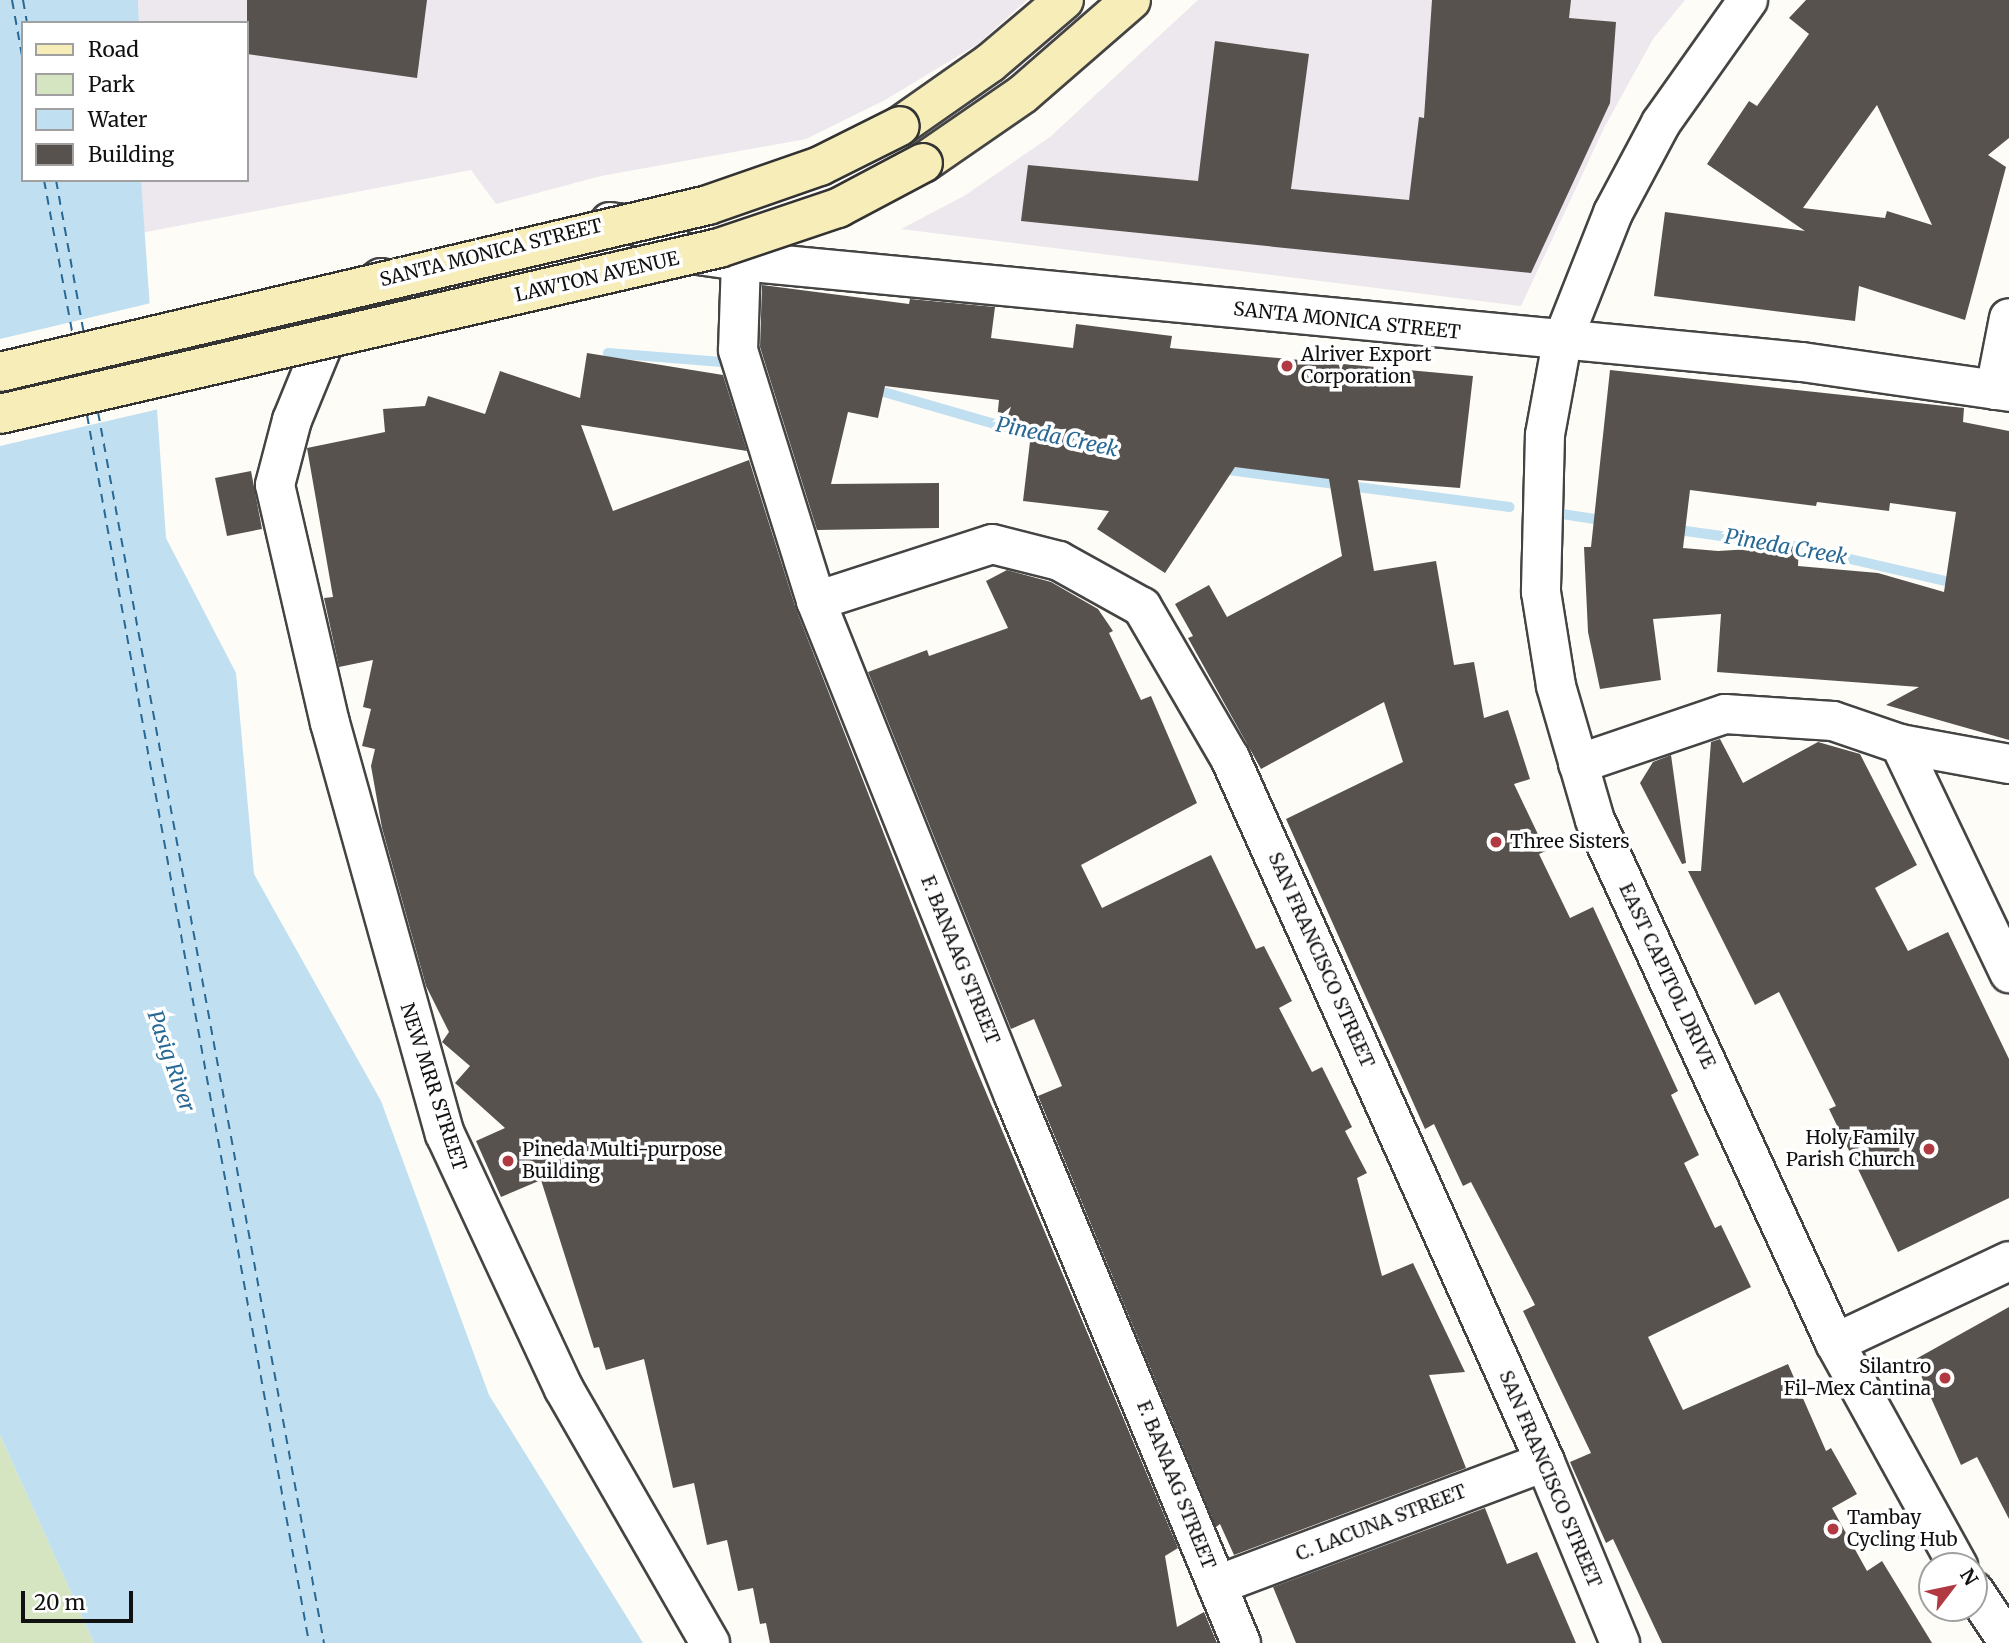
<!DOCTYPE html>
<style>
body{margin:0}
#map{position:relative;width:2009px;height:1643px;overflow:hidden;background:#fefcf6;font-family:Merriweather,serif}
div>[style]{position:absolute}
.industrial>*{inset:0;background:#ede7ee}
.green>*{inset:0;background:#d5e5c2}
.water>*{inset:0;background:#c0dff0}
.pier>*{inset:0;background:#fefcf6}
.stream>*{height:10px;margin:-5px;padding:0 5px;transform-origin:5px;border-radius:5px;background:#c0dff0}
.ferry>*{height:2px;margin-top:-1px;transform-origin:0;background:repeating-linear-gradient(90deg,#286895 0 9px,transparent 0 16px)}
.building>*{inset:0;background:#58524e}
.roads{filter:drop-shadow(2px 0 #444) drop-shadow(-2px 0 #444) drop-shadow(0 2px #444) drop-shadow(0 -2px #444)}
.minor>*{height:38px;margin:-19px;padding:0 19px;transform-origin:19px;border-radius:19px;background:#fff}
.tertiary>*{height:38px;margin:-19px;padding:0 19px;transform-origin:19px;border-radius:19px;background:#fff}
.secondary>*{height:38px;margin:-19px;padding:0 19px;transform-origin:19px;border-radius:19px;background:#f6edb9}
.bridges{filter:drop-shadow(2px 0 #333) drop-shadow(-2px 0 #333) drop-shadow(0 2px #333) drop-shadow(0 -2px #333)}
.secondary-bridge>*{height:38px;margin:-19px;padding:0 19px;transform-origin:19px;border-radius:19px;background:#f6edb9}
.dots>*{width:19px;height:19px;translate:-50% -50%;box-sizing:border-box;border:4px solid #fff;border-radius:50%}
span{translate:-50% -50%;white-space:nowrap;text-align:center;line-height:1.15;-webkit-text-stroke:7px #fff;paint-order:stroke}
.street-label{font-size:19px;color:#111}
.poi-label{font-size:19px;color:#111}
.left{translate:0 -50%;text-align:left}
.right{translate:-100% -50%;text-align:right}
.water-label{font-size:21px;color:#286895;font-style:italic}
.legend{position:absolute;left:21px;top:21px;width:228px;height:161px;box-sizing:border-box;background:#fff;border:2px solid #a0a0a0;margin:0;padding:9px 12px;list-style:none;font-size:21px;color:#111}
.legend li{display:flex;align-items:center;gap:14px;height:35px}
.legend b{width:35px;border:2px solid #a0a0a0}
.north{position:absolute;left:1918px;top:1552px;width:70px;height:70px;box-sizing:border-box;background:#fff;border:2px solid #a0a0a0;border-radius:50%;rotate:58deg;font-size:19px;font-weight:700;line-height:28px;text-align:center;color:#111}
.north::after{content:'';display:block;margin:auto;width:24px;height:32px;background:#b13942;clip-path:polygon(50% 0,100% 100%,50% 72%,0 100%)}
.scale{position:absolute;left:21px;top:1591px;width:112px;height:32px;box-sizing:border-box;border:4px solid #111;border-top:0;padding-left:9px;font-size:21px;line-height:24px;white-space:nowrap;color:#111;-webkit-text-stroke:5px #fff;paint-order:stroke}
</style>
<div id="map">
<div class="industrial">
<i style="clip-path:polygon(138px 0,1027px 0,978px 44px,885px 100px,806px 139px,601px 176px,496px 204px,471px 170px,141px 233px,141px 180px,247px 180px,247px 23px,139px 23px)"></i>
<i style="clip-path:polygon(1198px 0,1685px 0,1653px 39px,1605px 126px,1521px 306px,901px 229px,964px 196px,1050px 137px)"></i>
</div>
<div class="green">
<i style="clip-path:polygon(0 1435px,44px 1532px,94px 1643px,0 1643px)"></i>
</div>
<div class="water">
<i style="clip-path:polygon(0 0,138px 0,139px 23px,23px 23px,23px 180px,141px 180px,166px 538px,236px 673px,254px 874px,381px 1101px,489px 1395px,643px 1643px,94px 1643px,0 1435px)"></i>
</div>
<div class="pier">
<i style="clip-path:polygon(151px 303px,159px 409px,0 446px,0 339px)"></i>
</div>
<div class="stream">
<i style="left:608px;top:353px;width:127px;rotate:4.5deg"></i>
<i style="left:870px;top:388px;width:180px;rotate:16.1deg"></i>
<i style="left:1221px;top:469px;width:291px;rotate:7.5deg"></i>
<i style="left:1562px;top:514px;width:46px;rotate:8.8deg"></i>
<i style="left:1671px;top:529px;width:124px;rotate:7.9deg"></i>
<i style="left:1794px;top:546px;width:168px;rotate:13deg"></i>
</div>
<div class="ferry">
<i style="left:12px;top:0;width:62px;rotate:79.8deg"></i>
<i style="left:23px;top:0;width:23px;rotate:80deg"></i>
<i style="left:44px;top:180px;width:160px;rotate:79.5deg"></i>
<i style="left:56px;top:180px;width:157px;rotate:79.7deg"></i>
<i style="left:98px;top:412px;width:1252px;rotate:79.6deg"></i>
<i style="left:87px;top:415px;width:1248px;rotate:79.75deg"></i>
</div>
<div class="building">
<i style="clip-path:polygon(247px 0,427px 0,417px 78px,247px 54px)"></i>
<i style="clip-path:polygon(1432px 0,1571px 0,1569px 18px,1616px 22px,1610px 103px,1531px 273px,1021px 221px,1028px 165px,1198px 181px,1215px 41px,1309px 54px,1291px 189px,1409px 200px,1419px 117px,1424px 118px)"></i>
<i style="clip-path:polygon(evenodd,1806px 0,2009px 0,2009px 138px,1988px 155px,2006px 167px,1965px 320px,1859px 286px,1855px 321px,1654px 296px,1665px 212px,1805px 231px,1707px 164px,1749px 101px,1757px 106px,1809px 34px,1789px 18px,1806px 0,1877px 105px,1932px 225px,1887px 211px,1885px 218px,1803px 208px,1877px 105px)"></i>
<i style="clip-path:polygon(762px 285px,909px 304px,910px 299px,995px 307px,991px 338px,1073px 348px,1076px 324px,1172px 336px,1170px 348px,1473px 376px,1460px 488px,1358px 480px,1374px 571px,1436px 561px,1454px 665px,1474px 662px,1484px 718px,1508px 710px,1530px 779px,1514px 784px,1546px 851px,1539px 854px,1570px 918px,1593px 907px,1678px 1091px,1671px 1095px,1699px 1155px,1684px 1163px,1715px 1228px,1721px 1225px,1751px 1287px,1648px 1337px,1683px 1410px,1788px 1364px,1826px 1451px,1831px 1448px,1857px 1494px,1832px 1508px,1867px 1571px,1882px 1561px,1932px 1643px,1662px 1643px,1613px 1539px,1606px 1543px,1570px 1462px,1591px 1453px,1523px 1311px,1535px 1305px,1471px 1182px,1463px 1186px,1434px 1124px,1425px 1129px,1286px 819px,1403px 762px,1384px 702px,1261px 769px,1188px 638px,1193px 636px,1175px 604px,1209px 585px,1227px 617px,1342px 556px,1329px 479px,1235px 467px,1165px 573px,1097px 529px,1109px 511px,1023px 501px,1032px 425px,997px 420px,999px 400px,885px 386px,878px 418px,848px 412px,831px 484px,939px 483px,939px 528px,817px 530px,760px 347px)"></i>
<i style="clip-path:polygon(587px 353px,723px 375px,747px 451px,581px 425px,613px 511px,749px 460px,796px 609px,972px 1059px,1178px 1548px,1165px 1556px,1177px 1627px,1204px 1612px,1217px 1643px,770px 1643px,766px 1623px,760px 1624px,753px 1588px,738px 1591px,727px 1540px,707px 1545px,694px 1483px,673px 1488px,644px 1359px,606px 1370px,599px 1347px,594px 1348px,541px 1180px,501px 1197px,476px 1141px,505px 1128px,455px 1083px,470px 1066px,442px 1042px,449px 1032px,426px 986px,382px 828px,371px 766px,375px 749px,362px 746px,371px 709px,363px 707px,373px 660px,339px 667px,324px 598px,333px 597px,307px 448px,385px 432px,383px 409px,425px 406px,428px 396px,485px 414px,500px 371px,580px 398px)"></i>
<i style="clip-path:polygon(evenodd,1610px 370px,1964px 408px,1963px 422px,2009px 431px,2009px 740px,1886px 705px,1919px 687px,1717px 672px,1721px 614px,1653px 619px,1661px 680px,1600px 689px,1588px 632px,1584px 547px,1591px 547px,1610px 370px,1690px 490px,1816px 506px,1817px 502px,1889px 511px,1890px 503px,1956px 512px,1944px 592px,1878px 573px,1798px 566px,1799px 546px,1718px 551px,1683px 548px,1690px 490px)"></i>
<i style="clip-path:polygon(251px 471px,262px 529px,227px 536px,215px 478px)"></i>
<i style="clip-path:polygon(1007px 570px,1051px 582px,1098px 609px,1113px 631px,1109px 633px,1141px 700px,1151px 696px,1197px 803px,1081px 865px,1102px 908px,1211px 855px,1256px 949px,1264px 946px,1292px 1001px,1279px 1008px,1312px 1072px,1322px 1067px,1352px 1127px,1345px 1131px,1367px 1173px,1357px 1178px,1382px 1276px,1413px 1263px,1465px 1372px,1429px 1375px,1466px 1468px,1234px 1555px,1220px 1524px,1216px 1527px,1038px 1096px,1062px 1086px,1034px 1019px,1011px 1029px,868px 672px,927px 650px,929px 656px,1008px 628px,986px 581px)"></i>
<i style="clip-path:polygon(1720px 739px,1743px 783px,1818px 742px,1860px 754px,1917px 865px,1875px 888px,1908px 951px,1948px 932px,2009px 1059px,2009px 1198px,1898px 1252px,1829px 1109px,1836px 1106px,1779px 992px,1755px 1005px,1688px 871px,1701px 871px,1711px 742px)"></i>
<i style="clip-path:polygon(1671px 755px,1686px 863px,1682px 864px,1640px 783px,1653px 762px)"></i>
<i style="clip-path:polygon(2009px 1307px,2009px 1519px,1977px 1457px,1961px 1465px,1914px 1360px)"></i>
<i style="clip-path:polygon(1485px 1508px,1507px 1564px,1537px 1552px,1576px 1643px,1296px 1643px,1273px 1587px)"></i>
</div>
<div class="roads">
<div class="minor">
<i style="left:610px;top:222px;width:30px;rotate:8deg"></i>
<i style="left:640px;top:226px;width:52px;rotate:31.5deg"></i>
<i style="left:684px;top:253px;width:58px;rotate:8deg"></i>
<i style="left:741px;top:261px;width:1066px;rotate:5.44deg"></i>
<i style="left:1802px;top:362px;width:209px;rotate:8.2deg"></i>
<i style="left:741px;top:261px;width:89px;rotate:91.9deg"></i>
<i style="left:738px;top:350px;width:263px;rotate:72.7deg"></i>
<i style="left:816px;top:601px;width:533px;rotate:68.2deg"></i>
<i style="left:1014px;top:1096px;width:592px;rotate:67.46deg"></i>
<i style="left:381px;top:278px;width:45px;rotate:141.3deg"></i>
<i style="left:346px;top:306px;width:48px;rotate:120.3deg"></i>
<i style="left:322px;top:347px;width:79px;rotate:112.3deg"></i>
<i style="left:292px;top:420px;width:67px;rotate:104.7deg"></i>
<i style="left:275px;top:485px;width:244px;rotate:77deg"></i>
<i style="left:330px;top:723px;width:427px;rotate:74.4deg"></i>
<i style="left:445px;top:1134px;width:281px;rotate:65deg"></i>
<i style="left:564px;top:1389px;width:293px;rotate:60.1deg"></i>
<i style="left:1995px;top:390px;width:73px;rotate:-79deg"></i>
<i style="left:816px;top:601px;width:185px;rotate:-17.9deg"></i>
<i style="left:992px;top:544px;width:69px;rotate:14.2deg"></i>
<i style="left:1059px;top:561px;width:95px;rotate:29deg"></i>
<i style="left:1142px;top:607px;width:175px;rotate:59.8deg"></i>
<i style="left:1230px;top:758px;width:771px;rotate:65.89deg"></i>
<i style="left:1545px;top:1462px;width:196px;rotate:67.5deg"></i>
<i style="left:1900px;top:744px;width:254px;rotate:64.5deg"></i>
<i style="left:1578px;top:764px;width:155px;rotate:-18.8deg"></i>
<i style="left:1725px;top:714px;width:108px;rotate:3.7deg"></i>
<i style="left:1833px;top:721px;width:71px;rotate:18.9deg"></i>
<i style="left:1900px;top:744px;width:111px;rotate:10.4deg"></i>
<i style="left:1835px;top:1343px;width:192px;rotate:-25.2deg"></i>
<i style="left:1217px;top:1585px;width:350px;rotate:-20.6deg"></i>
</div>
<div class="tertiary">
<i style="left:1748px;top:0;width:151px;rotate:125.3deg"></i>
<i style="left:1661px;top:123px;width:102px;rotate:118.1deg"></i>
<i style="left:1613px;top:213px;width:139px;rotate:111.6deg"></i>
<i style="left:1562px;top:342px;width:95px;rotate:100.4deg"></i>
<i style="left:1545px;top:435px;width:157px;rotate:91.5deg"></i>
<i style="left:1541px;top:592px;width:95px;rotate:80.9deg"></i>
<i style="left:1556px;top:686px;width:140px;rotate:73.8deg"></i>
<i style="left:1595px;top:820px;width:575px;rotate:65.35deg"></i>
<i style="left:1835px;top:1343px;width:255px;rotate:61.1deg"></i>
<i style="left:1974px;top:1591px;width:63px;rotate:56.1deg"></i>
</div>
<div class="secondary">
<i style="left:900px;top:126px;width:110px;rotate:-35deg"></i>
<i style="left:990px;top:63px;width:97px;rotate:-40.4deg"></i>
<i style="left:923px;top:163px;width:121px;rotate:-34.6deg"></i>
<i style="left:1023px;top:94px;width:143px;rotate:-41deg"></i>
</div>
</div>
<div class="bridges">
<div class="secondary-bridge">
<i style="left:0;top:372px;width:727px;rotate:-13.27deg"></i>
<i style="left:708px;top:205px;width:119px;rotate:-19.2deg"></i>
<i style="left:820px;top:166px;width:89px;rotate:-26.6deg"></i>
<i style="left:0;top:414px;width:738px;rotate:-13deg"></i>
<i style="left:719px;top:248px;width:126px;rotate:-18.6deg"></i>
<i style="left:838px;top:208px;width:96px;rotate:-27.9deg"></i>
</div>
</div>
<div class="dots">
<i style="left:1287px;top:366px;background:#b13942"></i>
<i style="left:1496px;top:842px;background:#b13942"></i>
<i style="left:1929px;top:1149px;background:#b13942"></i>
<i style="left:508px;top:1161px;background:#b13942"></i>
<i style="left:1945px;top:1378px;background:#b13942"></i>
<i style="left:1833px;top:1529px;background:#b13942"></i>
</div>
<div class="street-label">
<span style="left:491px;top:253px;rotate:-14deg">SANTA MONICA STREET</span>
<span style="left:597px;top:277px;rotate:-13deg">LAWTON AVENUE</span>
<span style="left:1347px;top:321px;rotate:6deg">SANTA MONICA STREET</span>
<span style="left:960px;top:960px;rotate:68deg">F. BANAAG STREET</span>
<span style="left:1321px;top:960px;rotate:66deg">SAN FRANCISCO STREET</span>
<span style="left:1667px;top:976px;rotate:65deg">EAST CAPITOL DRIVE</span>
<span style="left:433px;top:1087px;rotate:72deg">NEW MRR STREET</span>
<span style="left:1550px;top:1479px;rotate:67deg">SAN FRANCISCO STREET</span>
<span style="left:1176px;top:1485px;rotate:68deg">F. BANAAG STREET</span>
<span style="left:1381px;top:1523px;rotate:-21deg">C. LACUNA STREET</span>
</div>
<div class="poi-label">
<span class="left" style="left:1301px;top:366px">Alriver Export<br>Corporation</span>
<span class="left" style="left:1510px;top:842px">Three Sisters</span>
<span class="right" style="left:1915px;top:1149px">Holy Family<br>Parish Church</span>
<span class="left" style="left:522px;top:1161px">Pineda Multi-purpose<br>Building</span>
<span class="right" style="left:1931px;top:1378px">Silantro<br>Fil-Mex Cantina</span>
<span class="left" style="left:1847px;top:1529px">Tambay<br>Cycling Hub</span>
</div>
<div class="water-label">
<span style="left:1057px;top:437px;rotate:12deg">Pineda Creek</span>
<span style="left:1786px;top:547px;rotate:10deg">Pineda Creek</span>
<span style="left:171px;top:1061px;rotate:71deg">Pasig River</span>
</div>
<ul class="legend">
<li><b style="height:9px;background:#f6edb9"></b>Road</li>
<li><b style="height:19px;background:#d5e5c2"></b>Park</li>
<li><b style="height:19px;background:#c0dff0"></b>Water</li>
<li><b style="height:19px;background:#58524e"></b>Building</li>
</ul>
<div class="north">N</div>
<div class="scale">20 m</div>
</div>
